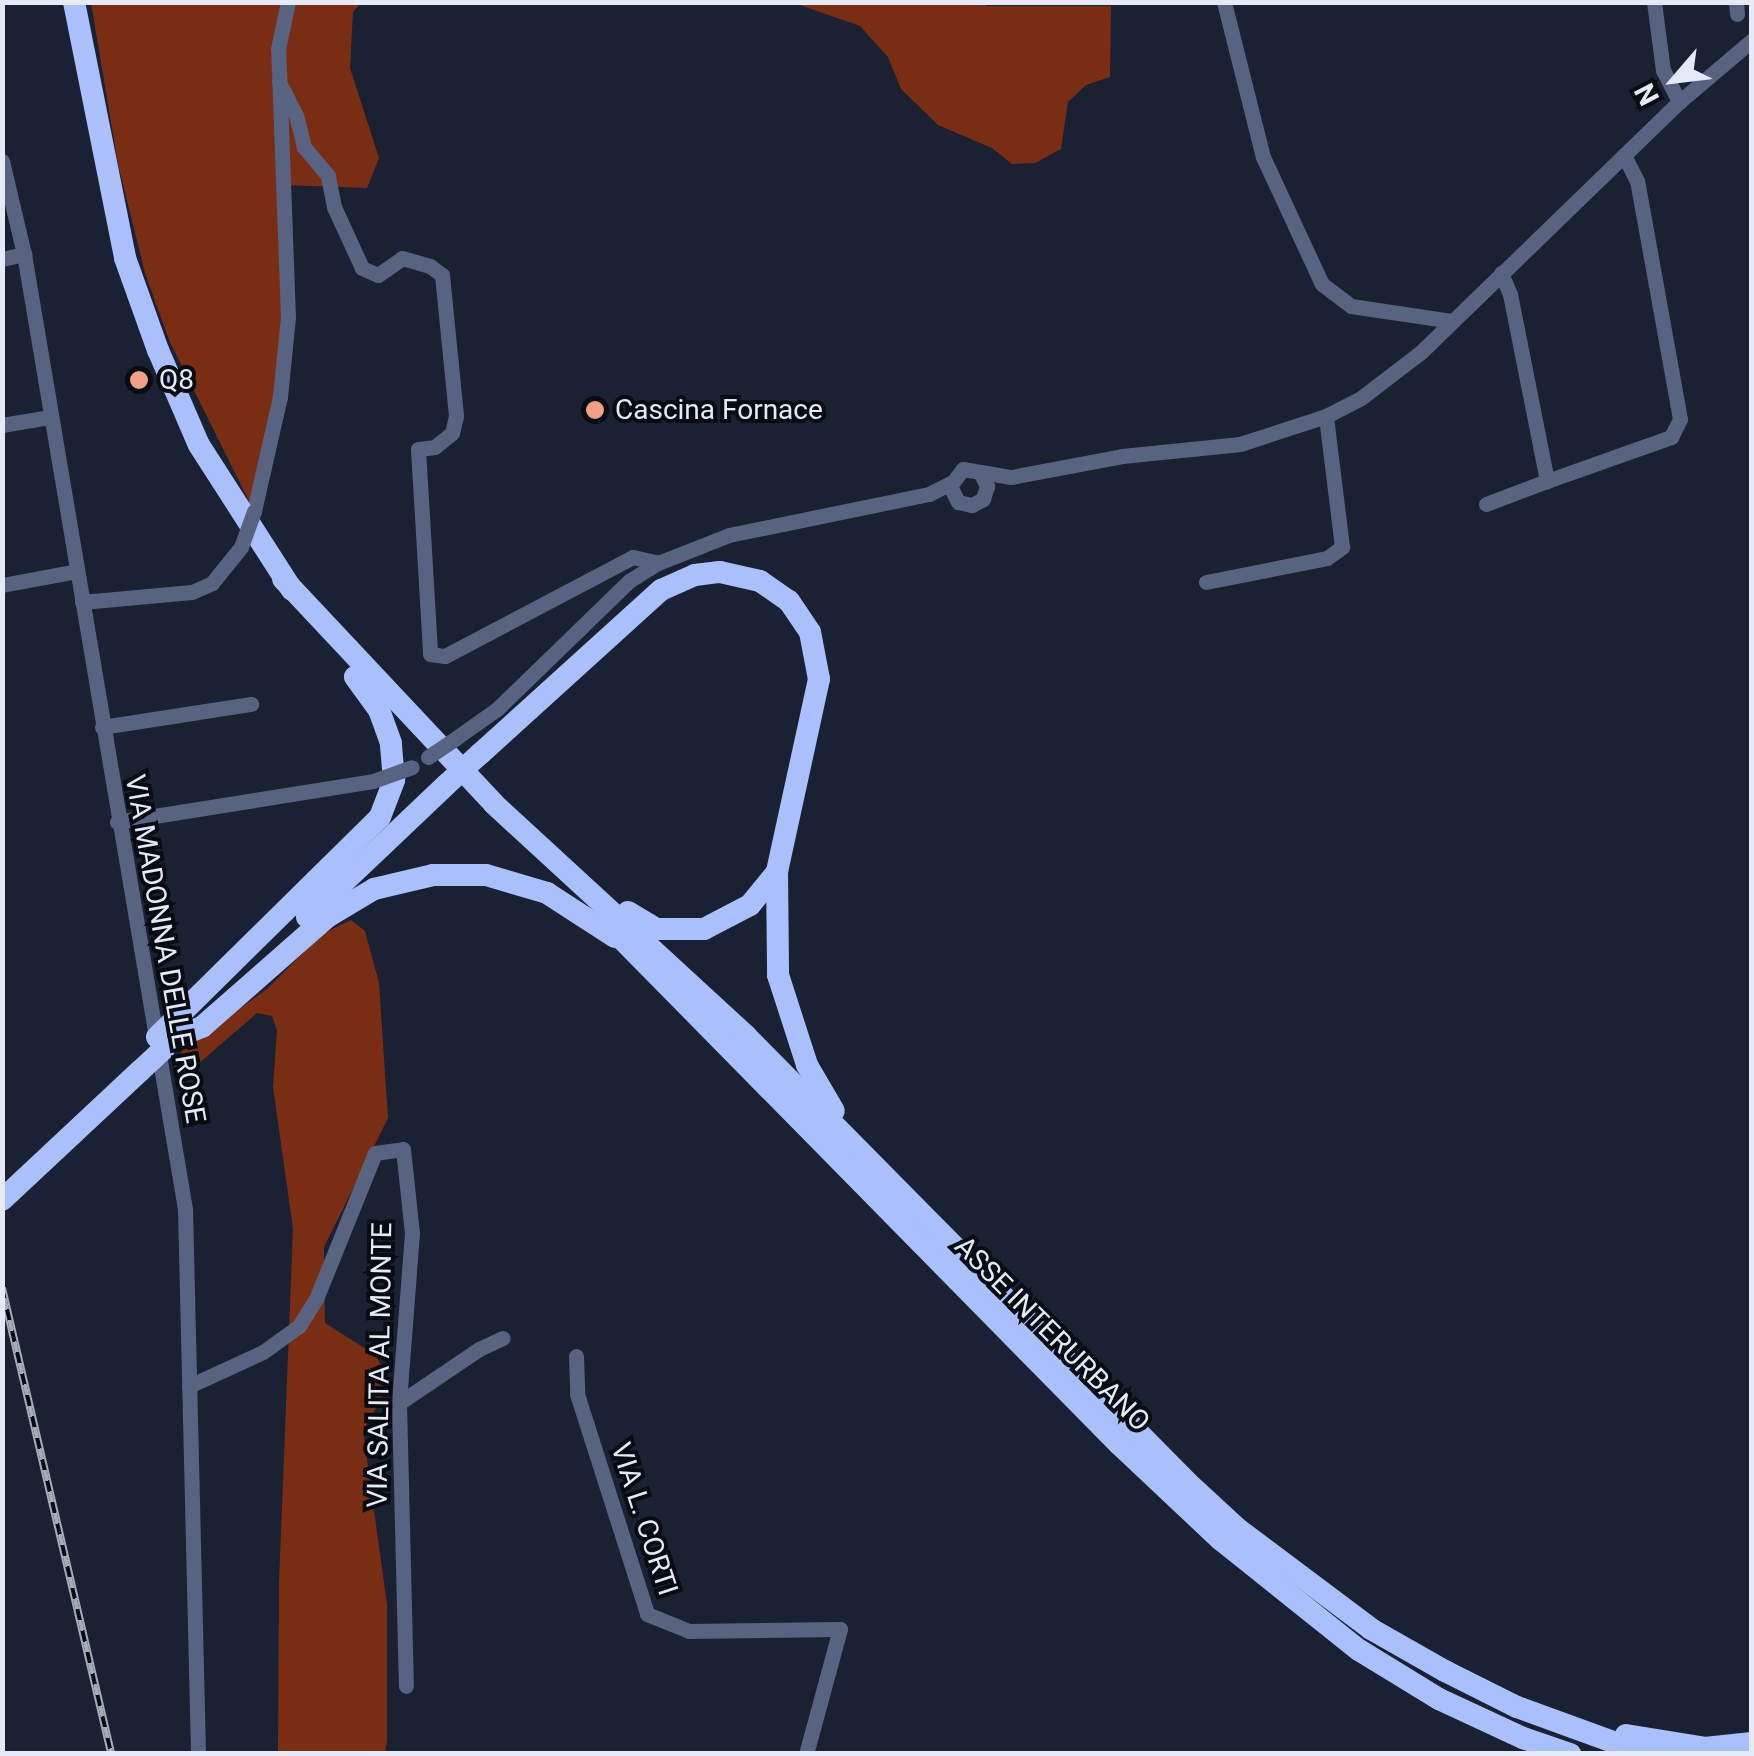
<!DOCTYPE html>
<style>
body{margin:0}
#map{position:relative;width:1754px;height:1756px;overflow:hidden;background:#1a2132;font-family:Roboto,sans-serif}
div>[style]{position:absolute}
.forest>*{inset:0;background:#792e14}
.minor>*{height:15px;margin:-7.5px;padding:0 7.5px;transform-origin:7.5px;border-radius:7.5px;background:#576381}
.highway>*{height:22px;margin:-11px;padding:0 11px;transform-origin:11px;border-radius:11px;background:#a9c0fc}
.rail>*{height:8px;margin-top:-4px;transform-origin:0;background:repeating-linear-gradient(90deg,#080b12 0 11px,#a5abb9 0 22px);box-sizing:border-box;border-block:2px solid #a5abb9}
.minor-bridge>*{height:15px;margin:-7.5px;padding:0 7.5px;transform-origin:7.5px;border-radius:7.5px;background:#576381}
.highway-bridge>*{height:22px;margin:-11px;padding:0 11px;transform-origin:11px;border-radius:11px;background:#a9c0fc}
.dots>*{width:28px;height:28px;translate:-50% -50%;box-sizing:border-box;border:5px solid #080b12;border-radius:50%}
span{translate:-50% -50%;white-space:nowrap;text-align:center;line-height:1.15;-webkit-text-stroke:8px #080b12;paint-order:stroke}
.poi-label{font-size:28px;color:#e5eaf6}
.left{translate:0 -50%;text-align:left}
.street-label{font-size:28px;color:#e5eaf6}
.frame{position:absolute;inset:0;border:5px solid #e5eaf6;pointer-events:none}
.north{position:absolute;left:1624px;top:30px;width:100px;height:100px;-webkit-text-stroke:8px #080b12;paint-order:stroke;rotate:242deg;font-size:28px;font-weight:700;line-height:40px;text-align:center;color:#e5eaf6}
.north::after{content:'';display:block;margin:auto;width:35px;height:45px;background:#e5eaf6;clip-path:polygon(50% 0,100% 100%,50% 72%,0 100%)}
</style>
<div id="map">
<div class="forest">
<i style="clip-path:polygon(91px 3px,361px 3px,353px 12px,350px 68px,379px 158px,367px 188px,283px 185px,280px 375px,251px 505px,169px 340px,145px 273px,118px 164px)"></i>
<i style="clip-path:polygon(984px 3px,986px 6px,1111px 6px,1110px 77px,1086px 85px,1068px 102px,1061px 149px,1035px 163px,1012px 164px,992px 148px,938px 125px,901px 89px,888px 57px,860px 26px,794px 3px)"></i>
<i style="clip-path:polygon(351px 920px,365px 931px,379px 983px,388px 1118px,324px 1247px,325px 1323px,377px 1356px,388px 1387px,363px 1431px,387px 1604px,387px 1741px,385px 1753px,278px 1753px,279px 1582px,293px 1229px,273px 1087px,277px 1030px,272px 1016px,257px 1013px,190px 1071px,174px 1067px,182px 1051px,268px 988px,322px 934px)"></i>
</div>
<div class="minor">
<i style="left:1224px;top:2px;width:160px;rotate:75.9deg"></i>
<i style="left:1263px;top:157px;width:140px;rotate:65.1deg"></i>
<i style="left:1322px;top:284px;width:36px;rotate:37deg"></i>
<i style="left:1351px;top:306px;width:103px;rotate:8.4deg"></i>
<i style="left:1654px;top:2px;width:69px;rotate:82.5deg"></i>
<i style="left:1663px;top:70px;width:36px;rotate:63deg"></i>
<i style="left:1736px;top:2px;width:12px;rotate:85deg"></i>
<i style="left:279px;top:82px;width:37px;rotate:63deg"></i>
<i style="left:296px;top:115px;width:33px;rotate:76deg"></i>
<i style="left:304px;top:147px;width:38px;rotate:50deg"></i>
<i style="left:328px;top:176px;width:32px;rotate:79deg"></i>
<i style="left:334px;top:207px;width:67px;rotate:65.3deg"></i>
<i style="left:362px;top:268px;width:17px;rotate:24deg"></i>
<i style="left:378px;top:275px;width:29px;rotate:-35deg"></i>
<i style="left:402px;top:258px;width:29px;rotate:16deg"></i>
<i style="left:430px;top:266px;width:15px;rotate:37deg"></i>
<i style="left:442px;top:275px;width:142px;rotate:84.3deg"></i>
<i style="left:456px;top:416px;width:17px;rotate:103deg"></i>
<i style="left:452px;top:433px;width:22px;rotate:141deg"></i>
<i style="left:435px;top:447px;width:17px;rotate:173deg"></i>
<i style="left:418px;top:449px;width:205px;rotate:86.6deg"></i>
<i style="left:430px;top:654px;width:15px;rotate:8deg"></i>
<i style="left:445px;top:656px;width:212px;rotate:-27.8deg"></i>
<i style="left:633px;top:557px;width:26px;rotate:13deg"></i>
<i style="left:2px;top:161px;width:96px;rotate:76.7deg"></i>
<i style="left:24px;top:254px;width:968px;rotate:80.43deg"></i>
<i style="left:185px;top:1209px;width:545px;rotate:88.63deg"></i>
<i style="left:2px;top:259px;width:23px;rotate:-13deg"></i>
<i style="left:1501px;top:273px;width:23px;rotate:67deg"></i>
<i style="left:1510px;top:294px;width:191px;rotate:78.8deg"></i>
<i style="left:1547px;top:481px;width:132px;rotate:-19.5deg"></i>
<i style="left:1671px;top:437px;width:20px;rotate:-63deg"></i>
<i style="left:1680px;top:419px;width:242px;rotate:-100.2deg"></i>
<i style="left:1637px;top:181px;width:29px;rotate:-117deg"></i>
<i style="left:2px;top:425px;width:49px;rotate:-9.5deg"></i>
<i style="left:980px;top:472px;width:16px;rotate:63deg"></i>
<i style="left:987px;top:486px;width:14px;rotate:107deg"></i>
<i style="left:983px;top:499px;width:13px;rotate:151deg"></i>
<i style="left:972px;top:505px;width:14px;rotate:-168deg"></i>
<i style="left:958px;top:502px;width:18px;rotate:-117deg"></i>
<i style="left:950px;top:486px;width:21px;rotate:-53deg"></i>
<i style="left:963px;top:469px;width:49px;rotate:9.5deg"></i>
<i style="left:1011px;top:477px;width:113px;rotate:-10.7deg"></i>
<i style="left:1122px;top:456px;width:119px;rotate:-5.8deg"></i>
<i style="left:1240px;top:444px;width:90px;rotate:-18deg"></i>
<i style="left:1326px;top:416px;width:39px;rotate:-27deg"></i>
<i style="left:1361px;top:398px;width:76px;rotate:-37.5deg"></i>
<i style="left:1421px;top:352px;width:359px;rotate:-44.1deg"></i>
<i style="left:1679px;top:102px;width:96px;rotate:-40.3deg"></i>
<i style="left:1486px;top:504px;width:65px;rotate:-20.7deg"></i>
<i style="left:254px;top:511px;width:117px;rotate:-77.2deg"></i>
<i style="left:280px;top:397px;width:80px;rotate:-84.3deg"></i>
<i style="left:288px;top:317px;width:268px;rotate:-92.1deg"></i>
<i style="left:278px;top:49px;width:48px;rotate:-78deg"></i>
<i style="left:1206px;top:582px;width:123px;rotate:-11.2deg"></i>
<i style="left:1327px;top:558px;width:19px;rotate:-36deg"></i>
<i style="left:1342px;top:547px;width:132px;rotate:-97deg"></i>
<i style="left:2px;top:585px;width:76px;rotate:-10.6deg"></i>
<i style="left:82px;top:602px;width:110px;rotate:-5.2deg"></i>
<i style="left:192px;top:592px;width:22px;rotate:-24deg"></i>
<i style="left:212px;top:583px;width:46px;rotate:-51.1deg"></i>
<i style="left:102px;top:727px;width:151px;rotate:-8.8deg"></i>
<i style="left:456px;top:738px;width:50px;rotate:-35.3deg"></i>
<i style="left:497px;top:709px;width:184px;rotate:-44.1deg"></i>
<i style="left:629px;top:581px;width:34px;rotate:-32deg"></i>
<i style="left:658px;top:563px;width:76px;rotate:-21.5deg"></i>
<i style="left:729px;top:535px;width:204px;rotate:-11.6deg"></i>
<i style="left:929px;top:494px;width:25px;rotate:-27deg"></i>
<i style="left:117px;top:822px;width:259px;rotate:-9.1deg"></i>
<i style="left:576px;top:1356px;width:38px;rotate:88deg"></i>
<i style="left:577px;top:1394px;width:231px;rotate:72.3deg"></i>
<i style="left:647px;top:1614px;width:45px;rotate:22deg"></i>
<i style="left:689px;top:1631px;width:151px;rotate:-0.8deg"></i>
<i style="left:840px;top:1629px;width:130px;rotate:105.2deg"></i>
<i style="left:189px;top:1386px;width:81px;rotate:-24.7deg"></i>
<i style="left:263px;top:1352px;width:44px;rotate:-35.8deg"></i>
<i style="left:299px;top:1326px;width:32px;rotate:-58deg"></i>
<i style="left:316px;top:1299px;width:157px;rotate:-68deg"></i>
<i style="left:375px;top:1153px;width:28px;rotate:-8deg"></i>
<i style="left:403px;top:1149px;width:84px;rotate:83.9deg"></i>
<i style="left:412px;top:1233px;width:170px;rotate:94.4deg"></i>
<i style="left:399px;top:1403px;width:283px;rotate:88.6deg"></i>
<i style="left:399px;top:1403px;width:97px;rotate:-34deg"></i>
<i style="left:479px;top:1349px;width:26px;rotate:-25deg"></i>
</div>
<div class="highway">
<i style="left:74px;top:2px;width:261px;rotate:78.7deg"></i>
<i style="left:125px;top:258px;width:98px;rotate:70.3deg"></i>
<i style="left:158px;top:350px;width:103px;rotate:66.7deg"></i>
<i style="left:199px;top:445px;width:172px;rotate:57.3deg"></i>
<i style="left:283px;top:579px;width:308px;rotate:46.8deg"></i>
<i style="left:494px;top:804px;width:343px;rotate:42.6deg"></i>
<i style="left:746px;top:1036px;width:627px;rotate:45.32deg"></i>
<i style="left:1187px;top:1482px;width:69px;rotate:42.7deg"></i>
<i style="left:1238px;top:1529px;width:166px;rotate:36.9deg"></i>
<i style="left:1371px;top:1629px;width:85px;rotate:29.6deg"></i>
<i style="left:1445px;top:1671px;width:80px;rotate:26.6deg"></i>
<i style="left:1517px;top:1707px;width:137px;rotate:20deg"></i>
<i style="left:480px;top:754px;width:244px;rotate:-42.2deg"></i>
<i style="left:661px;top:590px;width:37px;rotate:-24deg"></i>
<i style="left:695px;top:575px;width:25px;rotate:-7deg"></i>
<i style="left:720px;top:572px;width:41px;rotate:12.7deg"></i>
<i style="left:760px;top:581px;width:35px;rotate:35deg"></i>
<i style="left:789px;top:601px;width:37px;rotate:56deg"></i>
<i style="left:810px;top:632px;width:48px;rotate:79.2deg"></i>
<i style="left:819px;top:679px;width:198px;rotate:102.3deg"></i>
<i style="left:777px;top:872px;width:103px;rotate:89.4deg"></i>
<i style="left:778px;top:975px;width:95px;rotate:72.1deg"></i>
<i style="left:807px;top:1065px;width:53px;rotate:59.6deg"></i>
<i style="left:628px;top:912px;width:33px;rotate:31deg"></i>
<i style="left:656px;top:929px;width:48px"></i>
<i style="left:704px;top:929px;width:52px;rotate:-27.6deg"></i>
<i style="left:750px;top:905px;width:43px;rotate:-50.7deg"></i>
<i style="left:307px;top:917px;width:192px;rotate:-43.5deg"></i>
<i style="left:608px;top:925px;width:728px;rotate:45.45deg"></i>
<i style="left:1119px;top:1444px;width:140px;rotate:43.3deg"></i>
<i style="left:1221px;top:1540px;width:176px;rotate:38.6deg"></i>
<i style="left:1359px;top:1650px;width:94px;rotate:31.5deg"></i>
<i style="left:1439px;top:1699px;width:93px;rotate:24.9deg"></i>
<i style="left:1523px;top:1738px;width:50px;rotate:18.8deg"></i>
<i style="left:157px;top:1037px;width:313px;rotate:-44.6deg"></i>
<i style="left:380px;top:817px;width:40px;rotate:-69deg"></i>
<i style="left:394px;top:780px;width:37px;rotate:-95deg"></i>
<i style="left:391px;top:743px;width:35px;rotate:-110deg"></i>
<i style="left:379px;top:710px;width:41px;rotate:-126deg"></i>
<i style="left:177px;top:1037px;width:27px;rotate:-22deg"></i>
<i style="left:202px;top:1027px;width:167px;rotate:-41.3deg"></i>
<i style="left:327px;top:917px;width:55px;rotate:-30.8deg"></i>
<i style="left:374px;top:889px;width:61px;rotate:-13.3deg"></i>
<i style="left:433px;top:875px;width:53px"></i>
<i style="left:486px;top:875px;width:64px;rotate:16.4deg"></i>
<i style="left:547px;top:893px;width:81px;rotate:32.9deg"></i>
<i style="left:2px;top:1200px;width:189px;rotate:-43.1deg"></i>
<i style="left:1626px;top:1735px;width:80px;rotate:9.3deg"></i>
<i style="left:1705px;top:1748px;width:47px;rotate:-6.1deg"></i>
</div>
<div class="rail">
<i style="left:2px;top:1288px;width:479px;rotate:76.8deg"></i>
</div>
<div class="minor-bridge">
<i style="left:241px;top:547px;width:38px;rotate:-70deg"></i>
<i style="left:428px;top:757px;width:34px;rotate:-34deg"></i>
<i style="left:373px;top:781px;width:41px;rotate:-19.7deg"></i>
</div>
<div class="highway-bridge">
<i style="left:446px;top:785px;width:46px;rotate:-42.4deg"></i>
<i style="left:140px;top:1071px;width:33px;rotate:-43deg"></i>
</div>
<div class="dots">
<i style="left:139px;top:380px;background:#f39f84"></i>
<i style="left:595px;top:410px;background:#f39f84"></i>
</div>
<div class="poi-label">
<span class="left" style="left:159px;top:380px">Q8</span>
<span class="left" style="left:615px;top:410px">Cascina Fornace</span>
</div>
<div class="street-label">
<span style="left:165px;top:949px;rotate:80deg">VIA MADONNA DELLE ROSE</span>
<span style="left:1052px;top:1334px;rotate:45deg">ASSE INTERURBANO</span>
<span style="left:380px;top:1365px;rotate:-89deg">VIA SALITA AL MONTE</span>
<span style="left:644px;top:1519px;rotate:72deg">VIA L. CORTI</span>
</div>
<div class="frame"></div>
<div class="north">N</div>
</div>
